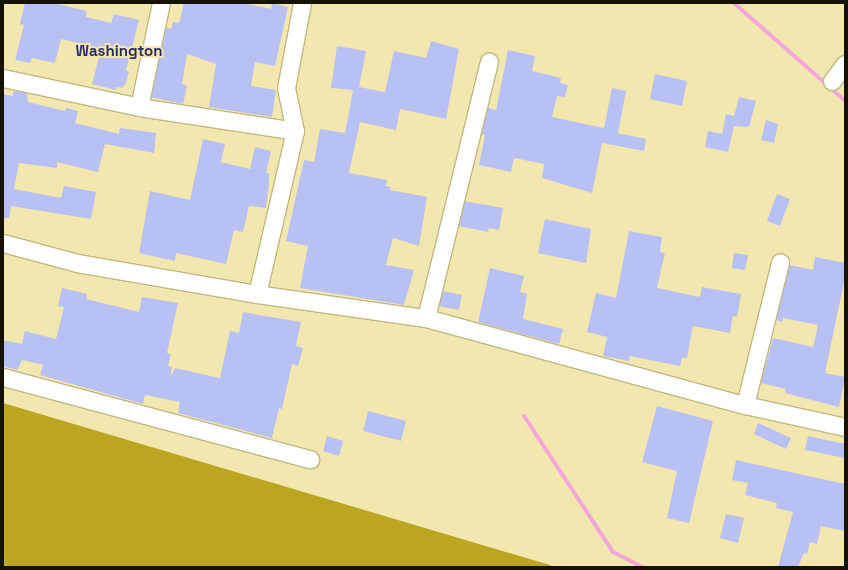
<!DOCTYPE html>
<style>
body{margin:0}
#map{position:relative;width:848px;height:570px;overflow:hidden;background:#f2e8af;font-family:"Space Grotesk",sans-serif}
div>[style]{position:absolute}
.forest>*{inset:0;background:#bba521}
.stream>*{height:4px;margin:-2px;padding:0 2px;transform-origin:2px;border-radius:2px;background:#f5a7dc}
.building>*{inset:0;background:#b9c0f4}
.roads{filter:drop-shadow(1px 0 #c1b780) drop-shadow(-1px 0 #c1b780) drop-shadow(0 1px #c1b780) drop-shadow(0 -1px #c1b780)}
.minor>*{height:17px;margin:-8.5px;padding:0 8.5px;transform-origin:8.5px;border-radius:8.5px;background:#fff}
span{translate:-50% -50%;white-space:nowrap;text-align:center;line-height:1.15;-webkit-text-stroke:4px #f2e8af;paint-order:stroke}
.quarter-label{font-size:15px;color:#2b2c66;font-weight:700}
.frame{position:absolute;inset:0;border:4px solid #161200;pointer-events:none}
</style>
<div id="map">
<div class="forest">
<i style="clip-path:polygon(3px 403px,550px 565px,552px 567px,3px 567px)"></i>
</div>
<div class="stream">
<i style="left:734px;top:3px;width:148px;rotate:41.4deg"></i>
<i style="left:524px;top:416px;width:163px;rotate:56.8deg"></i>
<i style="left:613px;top:552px;width:34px;rotate:27deg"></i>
</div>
<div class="building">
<i style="clip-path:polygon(25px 3px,54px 3px,87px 11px,86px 17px,111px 23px,114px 14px,139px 20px,126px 71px,129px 71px,126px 83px,122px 88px,116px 87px,116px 90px,92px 84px,100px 53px,82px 44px,61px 39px,55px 63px,32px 58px,30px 63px,15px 60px,24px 25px,20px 24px)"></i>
<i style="clip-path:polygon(184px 3px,244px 3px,271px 9px,272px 3px,288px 7px,275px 66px,255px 62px,251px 86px,276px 90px,272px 117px,209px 107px,216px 64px,187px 54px,182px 84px,187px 86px,183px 104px,151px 97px,166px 28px,171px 29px,173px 22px,179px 23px)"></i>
<i style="clip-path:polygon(431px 41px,459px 49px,446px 119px,400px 109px,396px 130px,360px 122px,349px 173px,387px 180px,386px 186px,391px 187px,390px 190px,427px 197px,419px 246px,393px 238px,386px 265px,414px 270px,404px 305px,300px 288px,308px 246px,286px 241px,304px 160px,314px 162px,320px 129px,345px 133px,353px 90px,331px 88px,337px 46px,366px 51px,359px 87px,385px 92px,394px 51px,426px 58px)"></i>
<i style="clip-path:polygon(508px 50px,535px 56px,532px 71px,561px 78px,560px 83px,568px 85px,565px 97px,557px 96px,552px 117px,604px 128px,612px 88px,626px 91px,618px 133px,646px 139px,644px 151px,602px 143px,592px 193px,542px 178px,544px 164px,514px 158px,511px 172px,479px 165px,485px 135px,481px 134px,488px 108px,496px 110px)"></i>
<i style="clip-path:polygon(655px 74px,687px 81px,682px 106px,650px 99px)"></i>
<i style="clip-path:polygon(14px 91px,27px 93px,28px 102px,65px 111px,66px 108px,78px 111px,75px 123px,119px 134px,120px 128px,156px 133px,154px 153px,105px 144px,98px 172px,57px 162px,57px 168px,19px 163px,14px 189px,61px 198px,64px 186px,96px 192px,91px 219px,11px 206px,9px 218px,3px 218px,3px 94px,12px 96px)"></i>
<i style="clip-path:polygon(739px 97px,756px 101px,749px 127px,734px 126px,728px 152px,705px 147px,708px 131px,722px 134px,726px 114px,734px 116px)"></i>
<i style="clip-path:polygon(766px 120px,778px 124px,774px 143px,761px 140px)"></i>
<i style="clip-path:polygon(203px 139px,225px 144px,221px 162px,250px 169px,255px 147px,271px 151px,266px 173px,269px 173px,269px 183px,266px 208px,249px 206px,243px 232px,234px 230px,226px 264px,176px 253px,175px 261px,139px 253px,150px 191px,190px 200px)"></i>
<i style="clip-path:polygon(777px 194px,790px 199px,780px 226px,767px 221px)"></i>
<i style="clip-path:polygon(465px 201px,503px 208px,499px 230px,489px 228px,488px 232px,459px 226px)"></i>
<i style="clip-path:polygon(545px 219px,591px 229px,586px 263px,538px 253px)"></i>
<i style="clip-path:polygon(629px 231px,662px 237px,660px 252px,665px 253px,657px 288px,700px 297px,702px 287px,741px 294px,737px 317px,733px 316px,730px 333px,693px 326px,687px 358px,682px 358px,680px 366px,630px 356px,629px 361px,603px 356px,607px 337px,587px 332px,596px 293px,616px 298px)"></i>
<i style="clip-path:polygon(734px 253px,748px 255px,745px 270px,732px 268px)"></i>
<i style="clip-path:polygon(815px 257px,845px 263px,845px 277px,825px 373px,845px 377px,839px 407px,785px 393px,786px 389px,761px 383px,773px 338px,813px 347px,818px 325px,783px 318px,782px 322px,776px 320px,789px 265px,813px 270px)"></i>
<i style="clip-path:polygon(490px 268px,524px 276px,520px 292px,527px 294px,523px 319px,563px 329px,559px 344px,478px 322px)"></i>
<i style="clip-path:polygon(62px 288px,87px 294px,86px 299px,139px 312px,142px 297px,178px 303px,167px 353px,171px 354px,168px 366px,172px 367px,170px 378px,175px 368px,220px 378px,230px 331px,239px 333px,243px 312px,301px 322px,296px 346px,303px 348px,298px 366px,292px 364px,282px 409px,279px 408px,272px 438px,178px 413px,180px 402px,145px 395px,143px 404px,40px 375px,43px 365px,22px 360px,17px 370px,3px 366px,3px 340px,22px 344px,25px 331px,56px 339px,64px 307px,58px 306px)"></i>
<i style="clip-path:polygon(443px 291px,462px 295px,459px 310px,439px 306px)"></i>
<i style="clip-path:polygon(657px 406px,713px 421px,689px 523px,667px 518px,677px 471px,642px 462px)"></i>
<i style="clip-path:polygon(368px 411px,406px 421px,401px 441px,363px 431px)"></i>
<i style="clip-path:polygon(758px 423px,791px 438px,786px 449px,754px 434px)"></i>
<i style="clip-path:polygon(327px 436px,343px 441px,339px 456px,323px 451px)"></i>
<i style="clip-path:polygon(808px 436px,845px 444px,845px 458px,805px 450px)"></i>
<i style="clip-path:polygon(736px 460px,845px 484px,845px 531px,821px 526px,817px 544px,810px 542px,807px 554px,804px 553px,798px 567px,778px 567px,793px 512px,776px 508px,777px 503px,745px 495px,748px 483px,732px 480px)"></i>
<i style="clip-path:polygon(726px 514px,744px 518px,738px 543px,720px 538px)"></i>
</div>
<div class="roads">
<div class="minor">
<i style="left:3px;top:78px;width:139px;rotate:12deg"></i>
<i style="left:139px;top:107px;width:158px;rotate:8.7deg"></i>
<i style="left:832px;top:81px;width:21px;rotate:-53deg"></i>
<i style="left:139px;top:107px;width:106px;rotate:-78.1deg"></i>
<i style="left:3px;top:243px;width:77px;rotate:15.1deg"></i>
<i style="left:77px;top:263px;width:183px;rotate:9.8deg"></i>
<i style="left:257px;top:294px;width:171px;rotate:8.1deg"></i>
<i style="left:426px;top:318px;width:331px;rotate:15.3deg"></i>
<i style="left:745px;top:405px;width:102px;rotate:12.4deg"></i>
<i style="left:257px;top:294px;width:167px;rotate:-76.9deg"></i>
<i style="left:295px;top:131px;width:44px;rotate:-101.8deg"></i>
<i style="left:286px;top:88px;width:86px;rotate:-79.3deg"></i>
<i style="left:426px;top:318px;width:264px;rotate:-76.2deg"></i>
<i style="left:3px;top:377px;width:318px;rotate:15deg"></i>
<i style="left:745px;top:405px;width:147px;rotate:-76.2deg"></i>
</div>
</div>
<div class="quarter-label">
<span style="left:119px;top:51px">Washington</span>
</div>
<div class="frame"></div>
</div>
